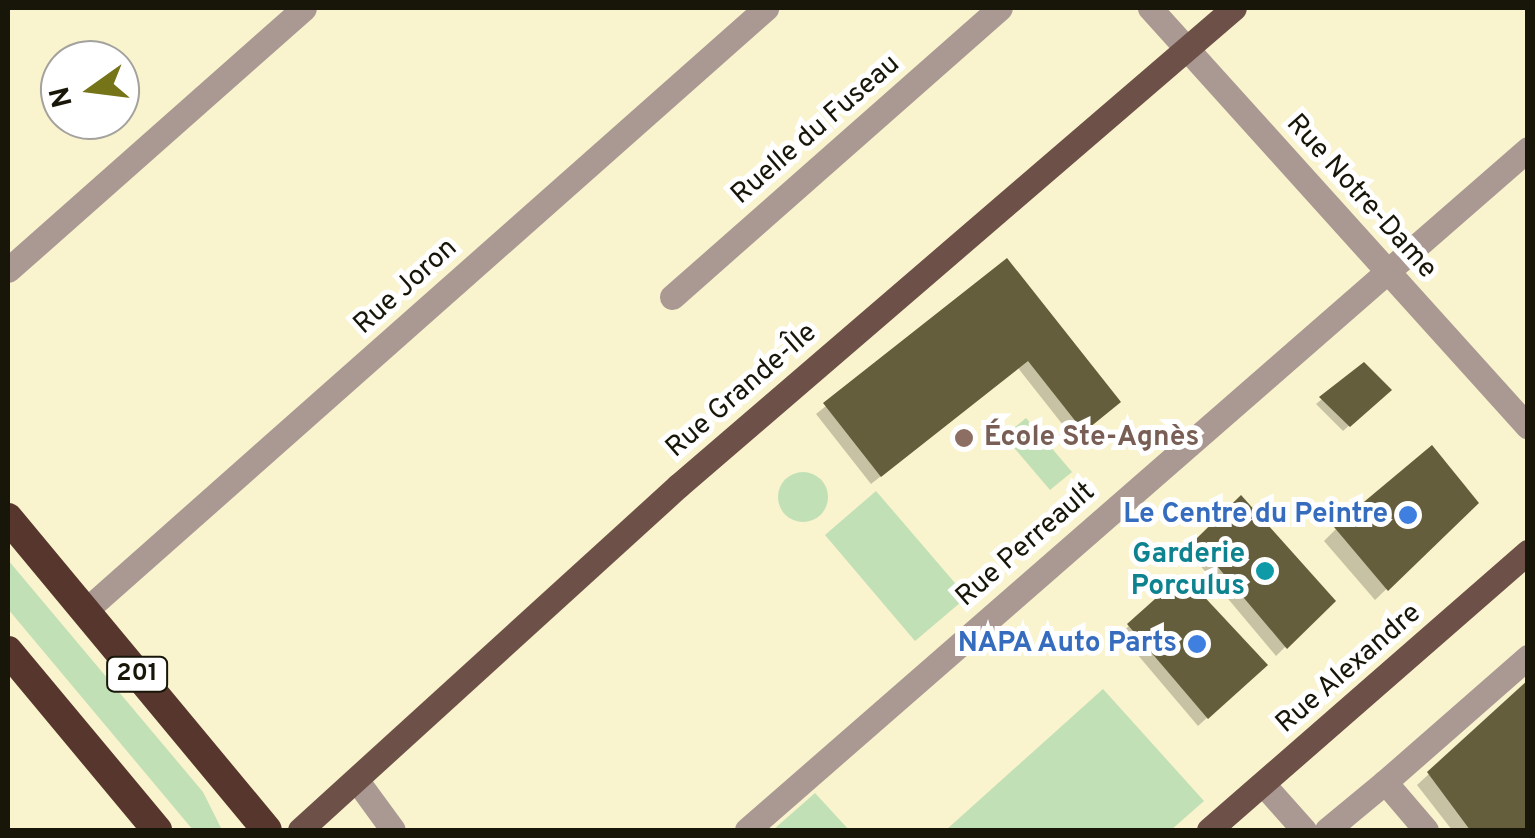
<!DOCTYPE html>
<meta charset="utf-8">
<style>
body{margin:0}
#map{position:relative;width:1535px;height:838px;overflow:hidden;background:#f9f3ce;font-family:Overpass,sans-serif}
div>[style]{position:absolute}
.green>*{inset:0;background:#c1e0b6}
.round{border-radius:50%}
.shadow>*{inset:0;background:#0003}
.building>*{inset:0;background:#645e3d}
.minor>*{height:25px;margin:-12.5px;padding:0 12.5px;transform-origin:12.5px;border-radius:12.5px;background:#aa9993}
.major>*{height:25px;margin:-12.5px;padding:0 12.5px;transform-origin:12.5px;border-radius:12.5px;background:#6d5047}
.highway>*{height:30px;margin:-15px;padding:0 15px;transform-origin:15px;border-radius:15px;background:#57372d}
.dots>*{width:28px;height:28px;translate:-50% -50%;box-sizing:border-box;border:5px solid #fff;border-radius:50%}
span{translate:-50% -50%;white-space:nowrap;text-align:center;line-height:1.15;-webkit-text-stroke:10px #fff;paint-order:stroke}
.shield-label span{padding:2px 8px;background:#fff;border:2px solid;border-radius:8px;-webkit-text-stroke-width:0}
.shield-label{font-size:25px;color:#181609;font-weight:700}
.street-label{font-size:28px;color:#181609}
.education-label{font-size:28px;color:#785e54;font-weight:700}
.left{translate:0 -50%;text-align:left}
.shop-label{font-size:28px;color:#366cbe;font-weight:700}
.right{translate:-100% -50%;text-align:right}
.culture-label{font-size:28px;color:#0d838f;font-weight:700}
.frame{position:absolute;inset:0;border:10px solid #181609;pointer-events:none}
.north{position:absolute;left:40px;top:40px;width:100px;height:100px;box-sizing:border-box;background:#fff;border:2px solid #a3a29d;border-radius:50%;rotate:256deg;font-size:28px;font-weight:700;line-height:40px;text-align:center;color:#181609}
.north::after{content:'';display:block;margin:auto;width:35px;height:45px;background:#757419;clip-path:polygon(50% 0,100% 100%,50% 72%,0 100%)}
</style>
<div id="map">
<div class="green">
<i style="clip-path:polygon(1026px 418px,1072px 472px,1050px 490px,1004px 436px)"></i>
<i class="round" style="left:778px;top:472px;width:50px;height:50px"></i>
<i style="clip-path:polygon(876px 491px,967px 597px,915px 641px,825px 535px)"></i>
<i style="clip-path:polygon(8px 560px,203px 792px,222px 830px,193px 830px,8px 609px)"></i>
<i style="clip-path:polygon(1103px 689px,1204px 801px,1171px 830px,946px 830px)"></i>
<i style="clip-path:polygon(815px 793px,849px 830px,773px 830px)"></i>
</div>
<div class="shadow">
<i style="clip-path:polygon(1007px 261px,1108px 411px,1074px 439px,1018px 368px,871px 484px,816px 414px)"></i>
<i style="clip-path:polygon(1363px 365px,1389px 390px,1343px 431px,1316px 404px)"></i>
<i style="clip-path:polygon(1241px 499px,1332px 601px,1276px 656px,1188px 551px)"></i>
<i style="clip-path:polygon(1476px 503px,1375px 600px,1324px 541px,1336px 529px)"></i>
<i style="clip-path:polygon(1129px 626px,1256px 673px,1198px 726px,1120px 634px)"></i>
<i style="clip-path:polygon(1528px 683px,1528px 830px,1452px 830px,1417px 785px)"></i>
</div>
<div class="building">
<i style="clip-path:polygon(1007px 258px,1121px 402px,1084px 432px,1028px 361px,881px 477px,823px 403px)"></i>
<i style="clip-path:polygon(1364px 362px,1392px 390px,1350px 427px,1319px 397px)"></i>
<i style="clip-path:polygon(1432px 445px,1479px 503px,1388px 591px,1334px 527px)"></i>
<i style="clip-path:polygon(1241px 495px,1336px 601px,1287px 649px,1195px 540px)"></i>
<i style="clip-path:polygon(1183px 574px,1268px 665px,1208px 719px,1127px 624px)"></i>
<i style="clip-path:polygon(1528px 680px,1528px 830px,1470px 830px,1427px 772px)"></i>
</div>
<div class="minor">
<i style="left:1150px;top:8px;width:564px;rotate:47.94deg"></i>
<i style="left:8px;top:270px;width:395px;rotate:-41.5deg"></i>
<i style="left:672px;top:297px;width:437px;rotate:-41.4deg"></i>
<i style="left:85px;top:611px;width:910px;rotate:-41.52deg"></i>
<i style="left:358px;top:782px;width:59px;rotate:53.9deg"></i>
<i style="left:1385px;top:782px;width:190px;rotate:-41.2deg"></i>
<i style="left:1263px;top:784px;width:62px;rotate:48.3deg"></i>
<i style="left:747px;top:830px;width:1036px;rotate:-41.09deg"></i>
<i style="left:1327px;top:830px;width:75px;rotate:-39.6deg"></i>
<i style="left:1385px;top:782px;width:63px;rotate:49.5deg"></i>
</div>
<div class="major">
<i style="left:300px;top:830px;width:511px;rotate:-42.3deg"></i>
<i style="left:678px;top:486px;width:733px;rotate:-40.69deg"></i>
<i style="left:1209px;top:830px;width:423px;rotate:-41.1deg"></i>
</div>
<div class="highway">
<i style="left:8px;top:518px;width:405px;rotate:50.3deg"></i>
<i style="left:8px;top:651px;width:233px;rotate:50.2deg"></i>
</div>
<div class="dots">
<i style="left:964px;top:438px;background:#8d6e63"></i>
<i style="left:1408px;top:515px;background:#3f7fe0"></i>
<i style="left:1265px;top:571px;background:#0f9aa8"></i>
<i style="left:1197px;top:644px;background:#3f7fe0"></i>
</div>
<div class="shield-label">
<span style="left:137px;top:674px">201</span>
</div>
<div class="street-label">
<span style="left:816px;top:130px;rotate:-41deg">Ruelle du Fuseau</span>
<span style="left:1361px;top:197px;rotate:48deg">Rue Notre-Dame</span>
<span style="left:406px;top:287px;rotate:-42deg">Rue Joron</span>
<span style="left:742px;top:391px;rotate:-41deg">Rue Grande-Île</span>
<span style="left:1026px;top:545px;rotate:-41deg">Rue Perreault</span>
<span style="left:1349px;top:669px;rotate:-41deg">Rue Alexandre</span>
</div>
<div class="education-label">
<span class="left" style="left:984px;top:438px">École Ste-Agnès</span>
</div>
<div class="shop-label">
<span class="right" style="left:1388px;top:515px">Le Centre du Peintre</span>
<span class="right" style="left:1177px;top:644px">NAPA Auto Parts</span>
</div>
<div class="culture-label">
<span class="right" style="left:1245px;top:571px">Garderie<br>Porculus</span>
</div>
<div class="frame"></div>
<div class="north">N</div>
</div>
